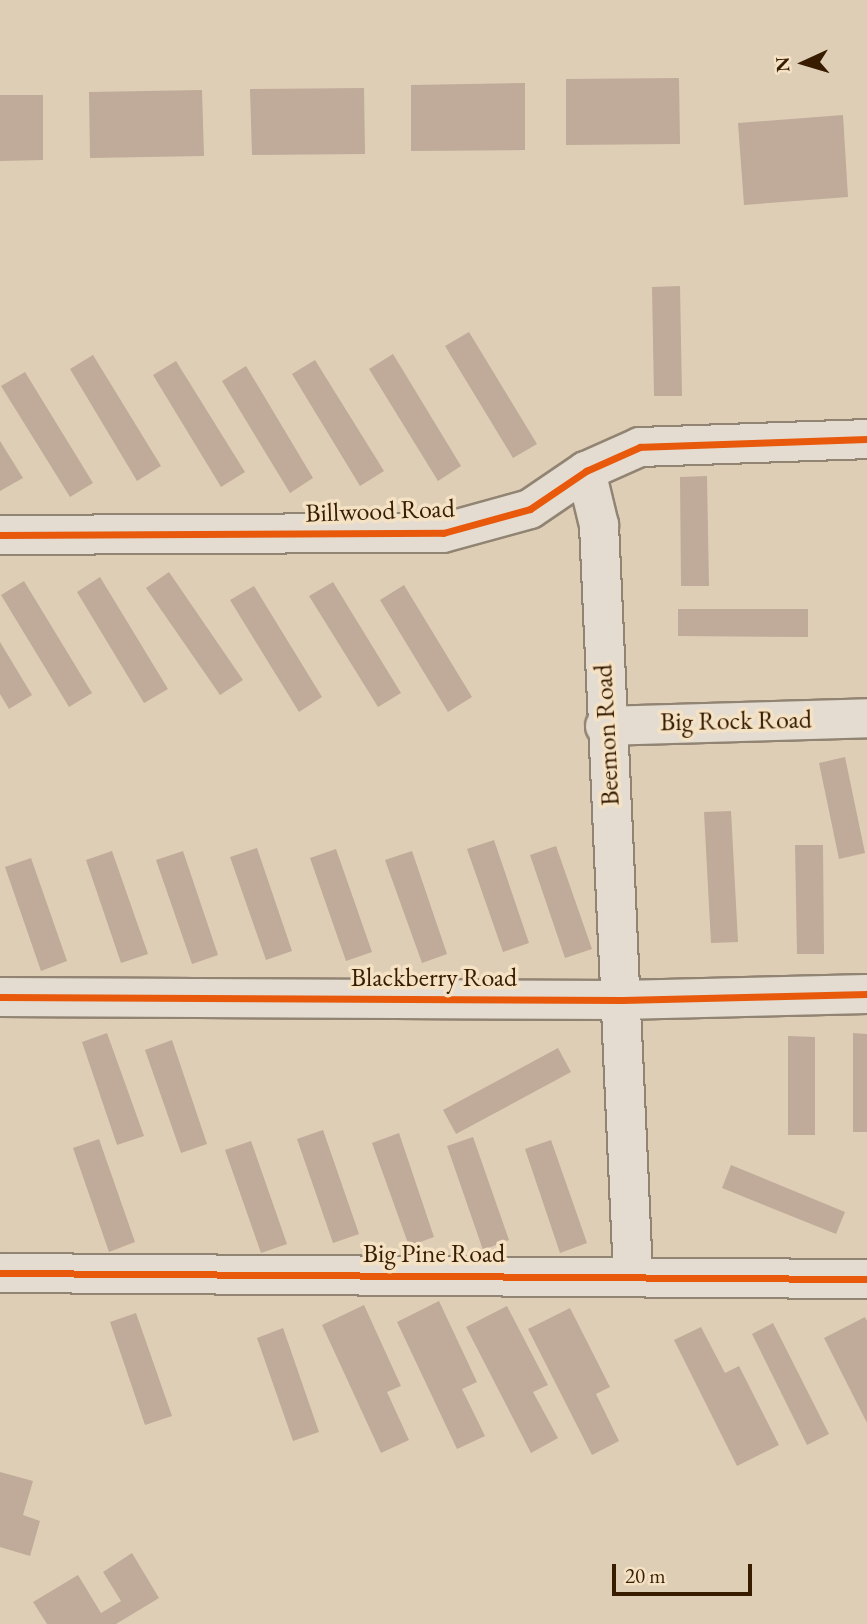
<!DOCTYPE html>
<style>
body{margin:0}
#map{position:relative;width:867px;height:1624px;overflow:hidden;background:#dfceb6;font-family:"EB Garamond",serif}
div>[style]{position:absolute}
.building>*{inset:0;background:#c0aa99}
.roads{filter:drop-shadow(2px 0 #918473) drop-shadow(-2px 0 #918473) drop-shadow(0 2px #918473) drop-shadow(0 -2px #918473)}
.minor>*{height:38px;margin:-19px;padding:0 19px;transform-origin:19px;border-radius:19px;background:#e4dcd0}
.cycleway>*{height:7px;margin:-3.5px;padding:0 3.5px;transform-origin:3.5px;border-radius:3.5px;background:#e8590c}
span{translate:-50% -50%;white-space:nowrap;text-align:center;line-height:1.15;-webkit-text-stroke:7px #f5e2c4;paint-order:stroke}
.street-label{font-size:26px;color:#371c00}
.north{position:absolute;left:769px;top:28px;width:70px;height:70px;-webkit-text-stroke:5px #f5e2c4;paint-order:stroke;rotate:266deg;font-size:19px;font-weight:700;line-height:28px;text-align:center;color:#371c00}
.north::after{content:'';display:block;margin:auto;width:24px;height:32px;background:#371c00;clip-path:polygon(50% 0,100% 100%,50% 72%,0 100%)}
.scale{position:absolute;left:612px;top:1564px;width:140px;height:32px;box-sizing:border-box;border:4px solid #371c00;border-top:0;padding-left:9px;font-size:21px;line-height:24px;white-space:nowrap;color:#371c00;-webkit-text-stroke:5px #f5e2c4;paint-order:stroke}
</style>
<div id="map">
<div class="building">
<i style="clip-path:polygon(679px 78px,680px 144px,566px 145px,566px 79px)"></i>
<i style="clip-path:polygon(525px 83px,525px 150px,411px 151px,411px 85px)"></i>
<i style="clip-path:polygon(364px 88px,365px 154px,252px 155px,250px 89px)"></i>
<i style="clip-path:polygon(202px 90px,204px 156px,90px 158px,89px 92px)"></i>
<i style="clip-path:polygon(0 95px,43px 95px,43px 160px,0 161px)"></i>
<i style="clip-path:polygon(843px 115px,848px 197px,744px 205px,738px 123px)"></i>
<i style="clip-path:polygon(680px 286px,682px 396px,654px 396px,652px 287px)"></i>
<i style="clip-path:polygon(469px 332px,537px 444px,513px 458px,445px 346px)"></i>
<i style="clip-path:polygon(393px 354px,461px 466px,438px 481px,369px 369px)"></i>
<i style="clip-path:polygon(93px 355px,161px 466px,137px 481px,70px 369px)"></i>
<i style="clip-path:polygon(315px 360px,384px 471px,360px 486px,292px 374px)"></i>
<i style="clip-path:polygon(176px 361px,245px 472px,221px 487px,153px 375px)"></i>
<i style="clip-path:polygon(246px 366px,313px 478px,290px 493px,222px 381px)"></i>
<i style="clip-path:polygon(25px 372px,93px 483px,70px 497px,1px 386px)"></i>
<i style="clip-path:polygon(0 441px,23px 478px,0 491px)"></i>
<i style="clip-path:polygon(707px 476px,709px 586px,681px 586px,680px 477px)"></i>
<i style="clip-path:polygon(169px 572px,243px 680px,220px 695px,146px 588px)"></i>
<i style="clip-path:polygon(100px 577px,168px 689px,144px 703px,77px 592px)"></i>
<i style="clip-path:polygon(24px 581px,92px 693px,69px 707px,1px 595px)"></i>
<i style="clip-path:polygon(333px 582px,401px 693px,378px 707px,309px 596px)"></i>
<i style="clip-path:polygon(404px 585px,472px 697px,448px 712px,380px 600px)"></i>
<i style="clip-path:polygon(254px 586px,322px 697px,299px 712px,230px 600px)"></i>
<i style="clip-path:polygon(678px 609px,808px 609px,808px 637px,678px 636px)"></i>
<i style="clip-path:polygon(0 642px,32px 695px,9px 709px,0 694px)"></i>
<i style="clip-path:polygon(845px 757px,865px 853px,839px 859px,819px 763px)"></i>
<i style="clip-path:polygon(731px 811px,738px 942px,711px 943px,704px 812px)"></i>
<i style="clip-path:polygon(494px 840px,529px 943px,503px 952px,467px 849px)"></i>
<i style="clip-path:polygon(795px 845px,823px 845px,824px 954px,797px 954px)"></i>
<i style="clip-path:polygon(556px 846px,592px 949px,565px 958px,530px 855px)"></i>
<i style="clip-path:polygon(257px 848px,292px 951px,266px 960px,230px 857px)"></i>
<i style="clip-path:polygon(336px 849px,372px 952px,346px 961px,310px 858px)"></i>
<i style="clip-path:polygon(112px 851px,148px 954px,121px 963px,86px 860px)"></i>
<i style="clip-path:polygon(183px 851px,218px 955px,192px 964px,156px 860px)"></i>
<i style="clip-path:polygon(412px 851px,447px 954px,422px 963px,385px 860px)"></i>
<i style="clip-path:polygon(31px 858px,67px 961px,41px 971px,5px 867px)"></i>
<i style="clip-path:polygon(107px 1033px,144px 1136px,117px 1145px,82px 1042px)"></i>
<i style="clip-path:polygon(853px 1033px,867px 1034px,867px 1132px,853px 1132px)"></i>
<i style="clip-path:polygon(788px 1036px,815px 1037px,815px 1135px,788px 1135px)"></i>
<i style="clip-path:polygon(172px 1040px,207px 1144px,181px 1153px,145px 1050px)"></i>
<i style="clip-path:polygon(558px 1048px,571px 1072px,456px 1134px,443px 1110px)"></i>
<i style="clip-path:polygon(323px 1130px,359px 1234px,333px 1243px,297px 1139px)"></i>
<i style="clip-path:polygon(399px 1133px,434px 1237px,409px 1246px,372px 1143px)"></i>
<i style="clip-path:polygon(473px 1137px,509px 1240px,483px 1250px,447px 1146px)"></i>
<i style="clip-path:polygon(99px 1139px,135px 1242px,109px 1252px,73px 1148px)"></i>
<i style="clip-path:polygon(551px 1140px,587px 1243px,560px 1253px,525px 1149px)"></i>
<i style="clip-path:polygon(251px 1141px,287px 1244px,261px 1253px,225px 1150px)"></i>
<i style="clip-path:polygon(731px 1165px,845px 1212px,836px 1234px,722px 1188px)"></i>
<i style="clip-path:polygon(439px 1301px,477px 1382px,462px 1389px,485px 1436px,457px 1449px,397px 1322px)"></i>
<i style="clip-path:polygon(364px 1305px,401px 1386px,387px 1392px,409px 1440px,381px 1453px,322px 1325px)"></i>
<i style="clip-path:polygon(507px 1306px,548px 1385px,533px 1392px,558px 1438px,531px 1453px,466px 1327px)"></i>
<i style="clip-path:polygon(570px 1308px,610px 1387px,596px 1394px,619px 1441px,592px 1455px,528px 1329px)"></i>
<i style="clip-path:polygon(136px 1313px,172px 1416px,145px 1425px,110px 1322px)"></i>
<i style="clip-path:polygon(865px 1317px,867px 1321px,867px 1423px,824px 1338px)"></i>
<i style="clip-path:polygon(773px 1323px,829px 1434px,807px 1445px,752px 1334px)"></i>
<i style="clip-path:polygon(701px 1327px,725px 1373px,739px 1366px,779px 1445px,737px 1466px,674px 1340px)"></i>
<i style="clip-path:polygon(283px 1328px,319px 1432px,293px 1441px,257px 1338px)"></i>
<i style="clip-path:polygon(0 1472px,33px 1481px,23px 1515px,40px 1521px,30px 1556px,0 1547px)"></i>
<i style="clip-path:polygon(132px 1553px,159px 1598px,116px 1624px,47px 1624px,33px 1602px,78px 1575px,101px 1613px,121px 1601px,103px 1572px)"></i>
</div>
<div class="roads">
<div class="minor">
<i style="left:586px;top:471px;width:56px;rotate:76.5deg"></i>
<i style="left:599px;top:525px;width:751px;rotate:87.4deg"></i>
<i style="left:0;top:535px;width:443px;rotate:-0.3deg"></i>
<i style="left:443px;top:533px;width:90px;rotate:-15.4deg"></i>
<i style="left:530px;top:509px;width:68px;rotate:-34.2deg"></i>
<i style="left:586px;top:471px;width:59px;rotate:-24deg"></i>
<i style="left:640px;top:447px;width:227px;rotate:-2deg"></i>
<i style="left:605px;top:726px;width:262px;rotate:-1.7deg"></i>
<i style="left:0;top:997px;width:622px;rotate:0.28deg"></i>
<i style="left:622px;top:1000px;width:245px;rotate:-1.4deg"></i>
<i style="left:0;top:1273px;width:867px;rotate:0.4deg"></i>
</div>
</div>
<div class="cycleway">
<i style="left:0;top:535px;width:443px;rotate:-0.3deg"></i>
<i style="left:443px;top:533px;width:90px;rotate:-15.4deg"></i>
<i style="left:530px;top:509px;width:68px;rotate:-34.2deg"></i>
<i style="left:586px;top:471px;width:59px;rotate:-24deg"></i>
<i style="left:640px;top:447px;width:227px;rotate:-2deg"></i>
<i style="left:0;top:997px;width:622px;rotate:0.28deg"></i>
<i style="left:622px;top:1000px;width:245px;rotate:-1.4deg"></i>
<i style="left:0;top:1273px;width:867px;rotate:0.4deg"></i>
</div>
<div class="street-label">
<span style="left:380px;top:511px;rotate:-2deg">Billwood Road</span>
<span style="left:736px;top:721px;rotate:-1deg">Big Rock Road</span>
<span style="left:607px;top:735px;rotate:-93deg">Beemon Road</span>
<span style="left:434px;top:978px">Blackberry Road</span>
<span style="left:434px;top:1254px">Big Pine Road</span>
</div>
<div class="north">N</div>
<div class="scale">20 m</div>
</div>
